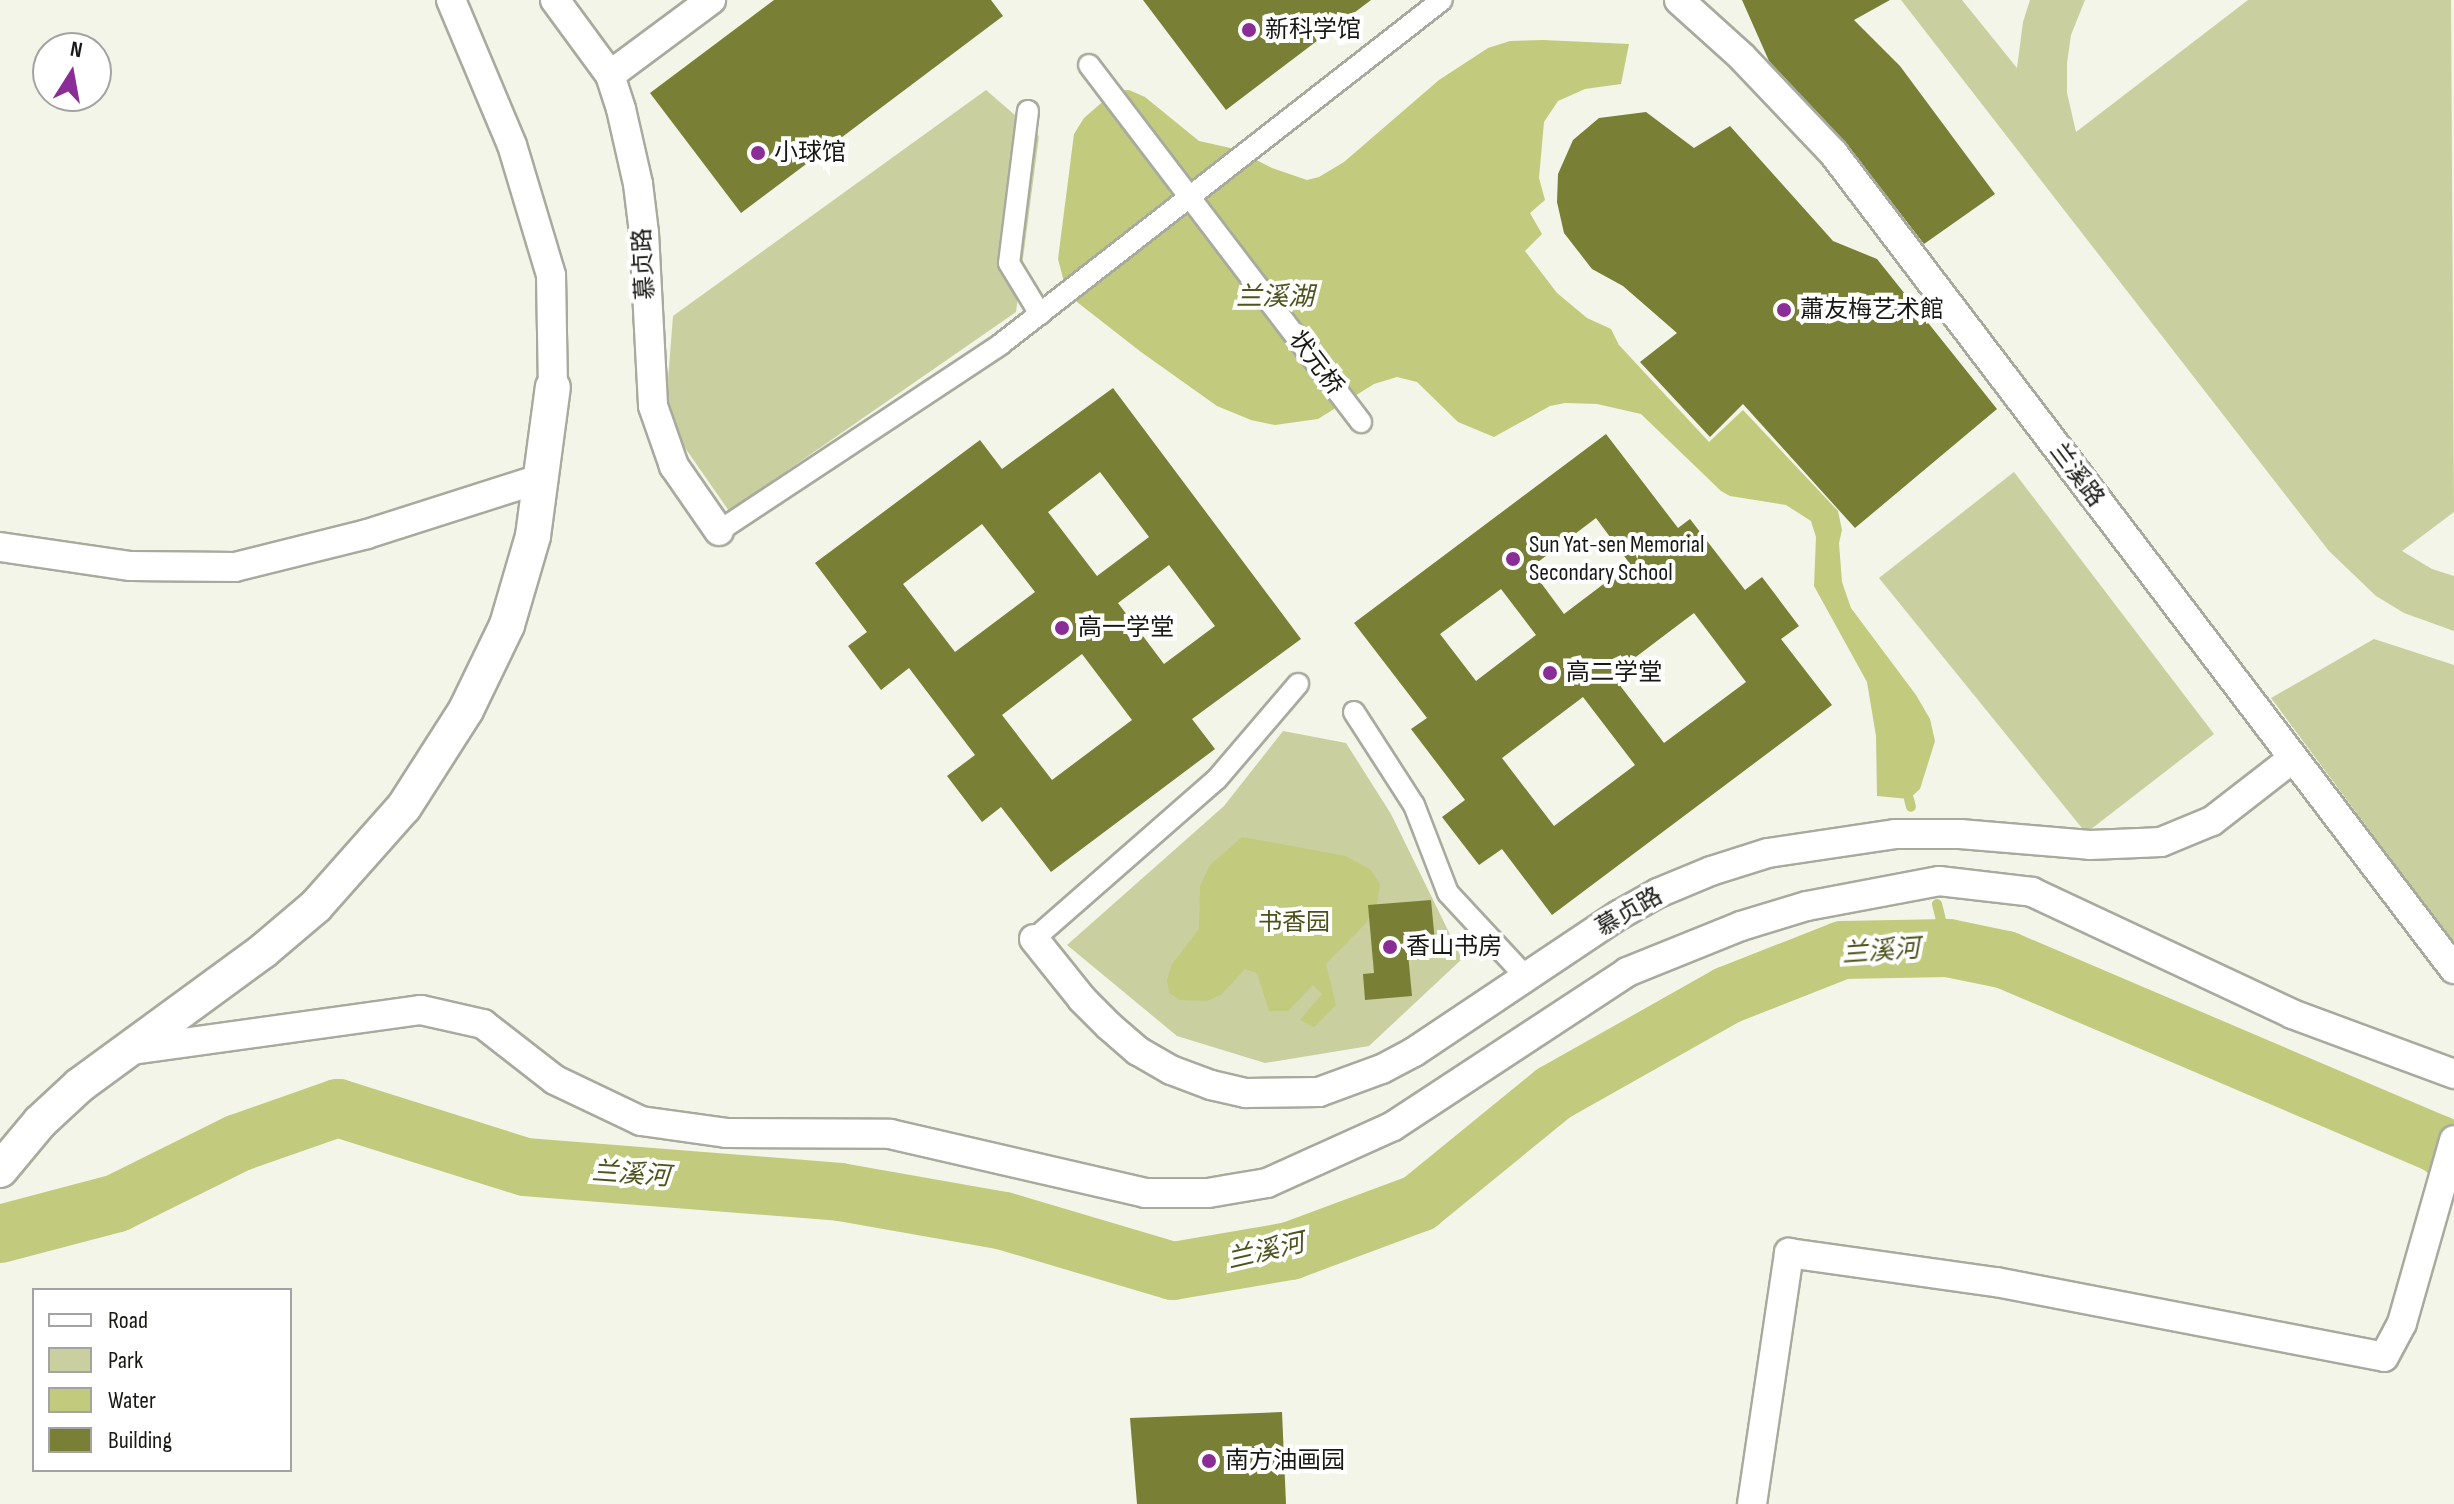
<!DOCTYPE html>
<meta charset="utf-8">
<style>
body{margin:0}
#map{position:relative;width:2454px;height:1504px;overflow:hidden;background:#f3f5e8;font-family:"Sofia Sans Condensed","Noto Sans SC",sans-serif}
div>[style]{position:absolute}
.green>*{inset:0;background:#c9cf9e}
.water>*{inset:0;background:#c2ca7e}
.stream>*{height:10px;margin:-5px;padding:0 5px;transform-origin:5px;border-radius:5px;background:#c2ca7e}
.river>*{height:58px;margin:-29px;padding:0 29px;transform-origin:29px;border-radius:29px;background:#c2ca7e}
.building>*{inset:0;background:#797f35}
.roads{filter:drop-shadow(2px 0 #a8aa9e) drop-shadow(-2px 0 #a8aa9e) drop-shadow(0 2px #a8aa9e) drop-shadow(0 -2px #a8aa9e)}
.pedestrian>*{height:20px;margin:-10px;padding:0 10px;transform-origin:10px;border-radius:10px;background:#fff}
.minor>*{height:28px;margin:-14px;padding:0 14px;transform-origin:14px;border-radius:14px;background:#fff}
.tertiary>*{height:34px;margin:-17px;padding:0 17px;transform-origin:17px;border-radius:17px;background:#fff}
.dots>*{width:22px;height:22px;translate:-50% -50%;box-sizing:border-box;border:4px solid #fff;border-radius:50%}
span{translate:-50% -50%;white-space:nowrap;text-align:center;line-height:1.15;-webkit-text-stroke:8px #fff;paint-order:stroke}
.poi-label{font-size:24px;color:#181914}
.left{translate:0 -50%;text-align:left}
.street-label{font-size:24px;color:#181914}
.park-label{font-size:24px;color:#4d511a}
.water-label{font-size:26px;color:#4f531c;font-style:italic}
.legend{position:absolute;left:32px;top:1288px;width:260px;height:184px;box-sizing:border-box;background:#fff;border:2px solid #a3a3a1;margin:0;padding:10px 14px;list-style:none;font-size:24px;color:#181914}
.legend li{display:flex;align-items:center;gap:16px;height:40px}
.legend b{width:40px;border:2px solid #a3a3a1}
.north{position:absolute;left:32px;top:32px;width:80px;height:80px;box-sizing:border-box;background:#fff;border:2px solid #a3a3a1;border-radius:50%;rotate:11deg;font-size:22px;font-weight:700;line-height:32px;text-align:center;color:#181914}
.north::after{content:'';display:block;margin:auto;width:28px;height:36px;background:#8b2d96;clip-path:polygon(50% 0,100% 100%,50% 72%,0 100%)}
</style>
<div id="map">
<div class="green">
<i style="clip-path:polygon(1901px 0,1962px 0,2017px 68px,2023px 22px,2030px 0,2085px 0,2071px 35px,2067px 63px,2067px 93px,2076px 132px,2248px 0,2451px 0,2454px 512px,2402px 551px,2432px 569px,2454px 576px,2454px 631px,2404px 613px,2376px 596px,2329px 551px)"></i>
<i style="clip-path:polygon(986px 90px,1039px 136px,1016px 312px,729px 511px,665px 419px,673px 316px)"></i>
<i style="clip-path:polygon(2014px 472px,2214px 734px,2086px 833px,1879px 578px)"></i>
<i style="clip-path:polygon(2374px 639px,2454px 665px,2454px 944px,2271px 698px)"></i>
<i style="clip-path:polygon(1283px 731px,1346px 743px,1391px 814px,1462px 959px,1369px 1046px,1265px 1063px,1177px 1036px,1067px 945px,1224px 806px)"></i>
</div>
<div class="water">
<i style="clip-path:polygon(1543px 40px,1629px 44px,1621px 84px,1585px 89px,1558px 101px,1544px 122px,1539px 178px,1545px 200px,1530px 213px,1542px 234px,1525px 251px,1557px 293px,1587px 318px,1611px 329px,1619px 345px,1709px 442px,1743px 410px,1838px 511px,1842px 530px,1839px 543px,1842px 582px,1851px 608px,1916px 695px,1930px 719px,1935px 741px,1920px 789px,1909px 799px,1877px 796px,1876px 736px,1867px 682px,1814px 586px,1816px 537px,1811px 521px,1786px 505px,1730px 496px,1721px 491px,1641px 414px,1597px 404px,1565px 403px,1550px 406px,1494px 437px,1458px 422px,1417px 382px,1397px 377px,1374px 384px,1318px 419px,1275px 425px,1251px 420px,1217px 406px,1141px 352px,1077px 302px,1064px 282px,1058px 259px,1074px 134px,1084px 118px,1115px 91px,1129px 90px,1145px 97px,1199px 141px,1235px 149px,1272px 168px,1307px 180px,1319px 177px,1344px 162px,1439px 80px,1488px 48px,1510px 41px)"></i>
<i style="clip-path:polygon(1242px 837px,1346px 856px,1371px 870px,1380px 884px,1377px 904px,1366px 923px,1326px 964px,1336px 1005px,1314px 1027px,1300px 1020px,1322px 994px,1313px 985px,1288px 1011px,1269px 1011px,1257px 973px,1245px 969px,1221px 995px,1207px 1001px,1180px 1000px,1169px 993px,1167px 980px,1172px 964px,1199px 929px,1200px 886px,1210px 865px)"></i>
</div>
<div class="stream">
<i style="left:1909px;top:799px;width:8px;rotate:76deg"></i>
<i style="left:1937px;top:904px;width:45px;rotate:76deg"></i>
</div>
<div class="river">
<i style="left:0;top:1234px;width:121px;rotate:-14.8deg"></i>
<i style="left:117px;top:1203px;width:135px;rotate:-26.4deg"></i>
<i style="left:238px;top:1143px;width:106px;rotate:-19.3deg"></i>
<i style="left:338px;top:1108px;width:196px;rotate:17.5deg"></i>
<i style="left:525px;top:1167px;width:316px;rotate:4.5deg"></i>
<i style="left:840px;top:1192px;width:167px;rotate:10deg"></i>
<i style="left:1004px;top:1221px;width:176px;rotate:16.5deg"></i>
<i style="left:1173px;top:1271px;width:119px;rotate:-9.7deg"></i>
<i style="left:1290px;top:1251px;width:138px;rotate:-20.4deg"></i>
<i style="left:1419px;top:1203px;width:174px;rotate:-39.2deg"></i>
<i style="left:1554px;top:1093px;width:200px;rotate:-29.4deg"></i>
<i style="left:1728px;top:995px;width:123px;rotate:-21.5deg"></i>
<i style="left:1842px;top:950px;width:106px;rotate:-1.1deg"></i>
<i style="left:1948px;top:948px;width:59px;rotate:11.7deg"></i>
<i style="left:2006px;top:960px;width:470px;rotate:23.1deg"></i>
<i style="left:2438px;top:1144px;width:21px;rotate:39deg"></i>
</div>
<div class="building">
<i style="clip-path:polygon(774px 0,991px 0,1003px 16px,741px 213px,650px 93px)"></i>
<i style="clip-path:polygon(1143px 0,1371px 0,1226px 110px)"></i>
<i style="clip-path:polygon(1742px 0,1890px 0,1854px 20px,1900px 66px,1995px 194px,1924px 244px,1847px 144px,1769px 61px)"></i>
<i style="clip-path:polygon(1646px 112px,1694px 148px,1730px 126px,1833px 241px,1877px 259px,1997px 409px,1855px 528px,1743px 404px,1710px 437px,1640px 362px,1677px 333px,1623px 286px,1592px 269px,1564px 233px,1557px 202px,1558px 174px,1573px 140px,1599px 118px)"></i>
<i style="clip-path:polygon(evenodd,1113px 388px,1301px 639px,1192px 719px,1215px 749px,1051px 872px,1001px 807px,982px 822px,947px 776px,975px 755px,909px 668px,881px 690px,848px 646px,867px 632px,815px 563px,980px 440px,1002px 469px,1113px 388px,1100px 472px,1149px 537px,1097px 576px,1048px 512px,1100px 472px,1113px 388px,982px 524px,1035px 592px,955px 652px,903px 584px,982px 524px,1113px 388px,1169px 565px,1215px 626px,1164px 664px,1118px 603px,1169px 565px,1113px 388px,1082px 654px,1132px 720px,1052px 780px,1002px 715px,1082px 654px)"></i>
<i style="clip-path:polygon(evenodd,1606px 434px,1678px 528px,1690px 519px,1745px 590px,1762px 577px,1799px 626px,1781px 639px,1832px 705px,1552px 915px,1502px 849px,1479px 865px,1442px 817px,1465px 800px,1411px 729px,1427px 718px,1354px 623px,1606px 434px,1596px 518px,1630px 564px,1564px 614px,1530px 568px,1596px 518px,1606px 434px,1501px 589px,1536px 635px,1476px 681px,1440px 634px,1501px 589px,1606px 434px,1694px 613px,1746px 682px,1664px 743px,1612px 675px,1694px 613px,1606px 434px,1583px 697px,1635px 765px,1554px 826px,1502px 758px,1583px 697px)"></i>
<i style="clip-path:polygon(1431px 900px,1435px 942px,1407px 943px,1412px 996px,1365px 1000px,1363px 974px,1374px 973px,1368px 905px)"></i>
<i style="clip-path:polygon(1282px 1412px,1286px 1504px,1137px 1504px,1130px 1418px)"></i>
</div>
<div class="roads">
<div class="pedestrian">
<i style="left:1089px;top:65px;width:449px;rotate:52.7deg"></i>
<i style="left:1028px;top:111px;width:153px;rotate:97.1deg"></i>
<i style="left:1009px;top:263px;width:60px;rotate:58.7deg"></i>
<i style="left:719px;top:531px;width:338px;rotate:-33.5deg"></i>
<i style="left:1001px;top:344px;width:559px;rotate:-37.96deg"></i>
<i style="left:1354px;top:712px;width:111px;rotate:57.2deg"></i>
<i style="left:1414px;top:805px;width:94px;rotate:68.9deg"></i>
<i style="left:1448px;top:893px;width:115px;rotate:47.1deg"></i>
<i style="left:1034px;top:939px;width:243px;rotate:-41.2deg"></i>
<i style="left:1217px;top:779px;width:125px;rotate:-49.5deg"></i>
</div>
<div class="minor">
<i style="left:451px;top:0;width:157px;rotate:67.2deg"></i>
<i style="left:512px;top:145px;width:136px;rotate:73.3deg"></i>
<i style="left:551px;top:275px;width:112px;rotate:89deg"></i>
<i style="left:555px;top:0;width:93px;rotate:53.7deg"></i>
<i style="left:610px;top:75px;width:36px;rotate:72deg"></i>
<i style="left:621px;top:109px;width:77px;rotate:77.2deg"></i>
<i style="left:638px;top:184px;width:49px;rotate:83deg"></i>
<i style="left:644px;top:233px;width:173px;rotate:87deg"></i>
<i style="left:653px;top:406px;width:64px;rotate:70.7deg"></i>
<i style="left:674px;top:466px;width:79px;rotate:55.3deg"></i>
<i style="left:1679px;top:0;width:85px;rotate:42.1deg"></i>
<i style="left:1742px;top:57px;width:134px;rotate:46.5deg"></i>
<i style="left:1834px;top:154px;width:1024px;rotate:52.74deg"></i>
<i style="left:610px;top:75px;width:126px;rotate:-36.6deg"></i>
<i style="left:0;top:547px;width:132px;rotate:8.3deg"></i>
<i style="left:131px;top:566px;width:104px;rotate:0.6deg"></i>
<i style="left:235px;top:567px;width:136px;rotate:-14deg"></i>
<i style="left:367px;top:534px;width:185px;rotate:-17.7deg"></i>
<i style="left:1034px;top:939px;width:77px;rotate:51.3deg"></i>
<i style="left:1082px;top:999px;width:38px;rotate:45deg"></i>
<i style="left:1109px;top:1026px;width:38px;rotate:41deg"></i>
<i style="left:1138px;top:1051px;width:38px;rotate:30deg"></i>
<i style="left:1171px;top:1070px;width:43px;rotate:20.6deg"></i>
<i style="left:1211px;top:1085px;width:36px;rotate:13deg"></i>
<i style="left:1246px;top:1093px;width:73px;rotate:-0.8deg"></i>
<i style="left:1319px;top:1092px;width:67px;rotate:-20.1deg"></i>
<i style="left:1382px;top:1069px;width:36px;rotate:-28deg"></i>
<i style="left:1414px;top:1052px;width:247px;rotate:-33.8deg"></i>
<i style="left:1619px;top:915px;width:45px;rotate:-29.4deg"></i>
<i style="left:1658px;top:893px;width:57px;rotate:-22.5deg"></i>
<i style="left:1711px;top:871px;width:60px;rotate:-17.5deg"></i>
<i style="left:1768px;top:853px;width:128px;rotate:-8.5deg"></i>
<i style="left:1895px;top:834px;width:65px"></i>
<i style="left:1960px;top:834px;width:130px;rotate:4.8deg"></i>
<i style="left:2090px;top:845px;width:71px;rotate:-2.4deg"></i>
<i style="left:2161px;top:842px;width:55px;rotate:-22.4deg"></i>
<i style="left:2212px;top:821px;width:101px;rotate:-37.8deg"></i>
<i style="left:125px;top:1051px;width:299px;rotate:-7.9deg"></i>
<i style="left:421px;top:1010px;width:64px;rotate:12.7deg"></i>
<i style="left:483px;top:1024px;width:91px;rotate:37.9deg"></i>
<i style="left:555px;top:1080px;width:95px;rotate:25.5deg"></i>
<i style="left:641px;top:1121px;width:86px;rotate:8deg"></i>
<i style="left:726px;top:1133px;width:164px;rotate:0.3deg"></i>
<i style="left:890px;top:1134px;width:262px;rotate:13deg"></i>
<i style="left:1145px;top:1193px;width:63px"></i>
<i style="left:1208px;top:1193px;width:60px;rotate:-9.6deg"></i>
<i style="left:1267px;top:1183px;width:138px;rotate:-24.3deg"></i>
<i style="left:1393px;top:1126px;width:280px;rotate:-33.3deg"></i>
<i style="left:1627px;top:972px;width:123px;rotate:-22deg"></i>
<i style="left:1741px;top:926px;width:69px;rotate:-16.9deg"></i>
<i style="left:1807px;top:906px;width:134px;rotate:-10.7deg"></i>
<i style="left:1939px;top:881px;width:94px;rotate:6.7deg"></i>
<i style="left:2032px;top:892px;width:287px;rotate:25.1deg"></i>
<i style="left:2292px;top:1014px;width:173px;rotate:20.3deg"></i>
<i style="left:1752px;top:1504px;width:254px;rotate:-81.6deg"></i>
<i style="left:1789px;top:1253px;width:209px;rotate:8deg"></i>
<i style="left:1996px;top:1282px;width:395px;rotate:10.9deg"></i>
<i style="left:2384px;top:1357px;width:38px;rotate:-62deg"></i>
<i style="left:2402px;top:1323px;width:190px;rotate:-74.1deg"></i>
</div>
<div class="tertiary">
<i style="left:0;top:1170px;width:62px;rotate:-50.2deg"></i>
<i style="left:40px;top:1122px;width:54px;rotate:-42.8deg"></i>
<i style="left:80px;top:1085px;width:227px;rotate:-36.2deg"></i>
<i style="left:263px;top:951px;width:70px;rotate:-40.3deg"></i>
<i style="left:316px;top:906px;width:132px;rotate:-48.4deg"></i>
<i style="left:404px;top:807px;width:115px;rotate:-57.4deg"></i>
<i style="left:466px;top:710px;width:94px;rotate:-64.2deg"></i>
<i style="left:507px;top:625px;width:93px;rotate:-73.7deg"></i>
<i style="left:533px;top:536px;width:150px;rotate:-82.4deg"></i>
</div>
</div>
<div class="dots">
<i style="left:1249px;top:30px;background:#8b2d96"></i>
<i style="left:758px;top:153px;background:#8b2d96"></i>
<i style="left:1784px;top:310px;background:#8b2d96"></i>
<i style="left:1513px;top:559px;background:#8b2d96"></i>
<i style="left:1062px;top:628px;background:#8b2d96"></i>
<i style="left:1550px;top:673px;background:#8b2d96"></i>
<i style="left:1390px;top:947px;background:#8b2d96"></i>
<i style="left:1209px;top:1461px;background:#8b2d96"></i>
</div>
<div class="poi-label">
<span class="left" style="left:1265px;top:30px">新科学馆</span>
<span class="left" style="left:774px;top:153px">小球馆</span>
<span class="left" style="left:1800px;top:310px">蕭友梅艺术館</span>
<span class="left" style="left:1529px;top:559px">Sun Yat-sen Memorial<br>Secondary School</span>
<span class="left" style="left:1078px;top:628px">高一学堂</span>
<span class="left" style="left:1566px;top:673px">高二学堂</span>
<span class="left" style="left:1406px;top:947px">香山书房</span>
<span class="left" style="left:1225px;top:1461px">南方油画园</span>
</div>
<div class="street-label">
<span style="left:644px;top:264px;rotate:-93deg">慕贞路</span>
<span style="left:1316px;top:363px;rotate:53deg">状元桥</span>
<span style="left:2077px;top:475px;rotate:53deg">兰溪路</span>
<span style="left:1629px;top:912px;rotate:-30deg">慕贞路</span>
</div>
<div class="park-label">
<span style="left:1294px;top:923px">书香园</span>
</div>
<div class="water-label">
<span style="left:1275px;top:298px">兰溪湖</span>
<span style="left:1881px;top:952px;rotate:-4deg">兰溪河</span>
<span style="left:631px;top:1175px;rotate:4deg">兰溪河</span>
<span style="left:1266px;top:1252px;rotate:-13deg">兰溪河</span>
</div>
<ul class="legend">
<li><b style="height:10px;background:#fff"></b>Road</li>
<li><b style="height:22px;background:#c9cf9e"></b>Park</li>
<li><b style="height:22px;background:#c2ca7e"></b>Water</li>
<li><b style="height:22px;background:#797f35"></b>Building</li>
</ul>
<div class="north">N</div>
</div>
